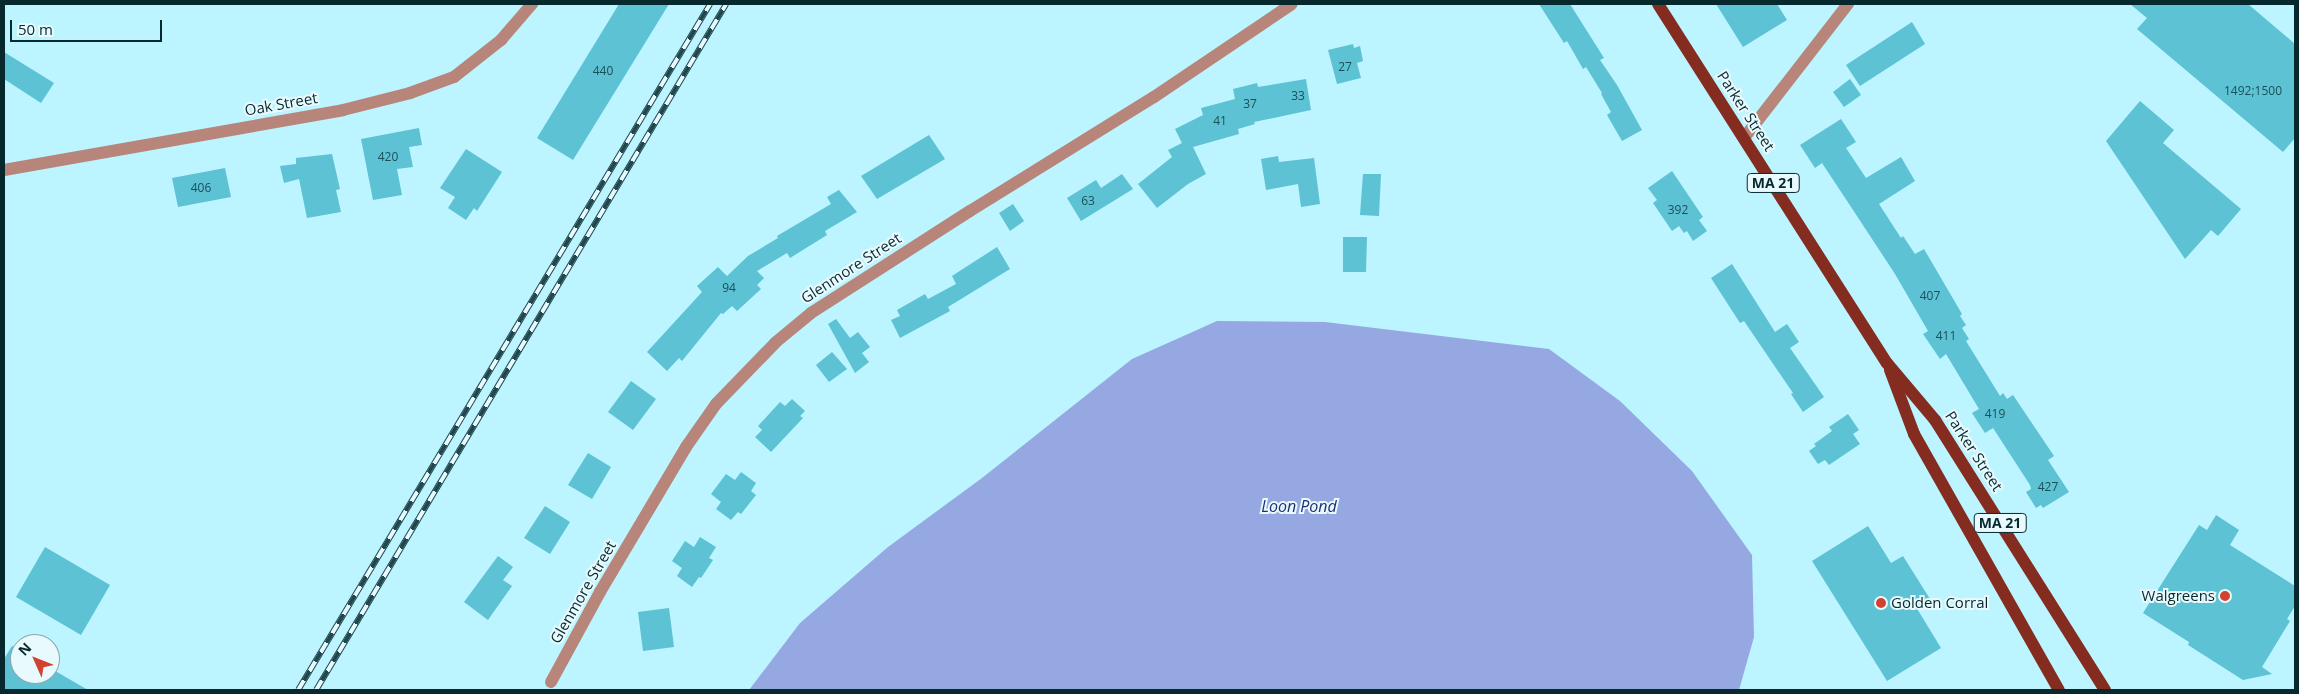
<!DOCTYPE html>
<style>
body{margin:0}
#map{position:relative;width:2299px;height:694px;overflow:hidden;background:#bcf4ff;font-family:"Open Sans",sans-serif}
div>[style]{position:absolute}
.water>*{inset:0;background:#96a8e2}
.building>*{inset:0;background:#5cc2d4}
.minor>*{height:12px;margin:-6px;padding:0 6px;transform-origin:6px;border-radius:6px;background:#b8857b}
.tertiary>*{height:12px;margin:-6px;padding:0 6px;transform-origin:6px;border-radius:6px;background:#b8857b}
.primary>*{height:12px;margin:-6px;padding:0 6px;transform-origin:6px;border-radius:6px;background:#852c21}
.rail>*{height:5.5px;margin-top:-2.75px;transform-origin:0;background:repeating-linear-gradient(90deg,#e8fafd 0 11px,#21474d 0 22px);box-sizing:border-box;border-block:1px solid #21474d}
.dots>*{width:14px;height:14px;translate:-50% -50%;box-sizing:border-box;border:2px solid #e8fafd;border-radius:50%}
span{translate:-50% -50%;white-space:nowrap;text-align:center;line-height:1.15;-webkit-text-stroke:4px #e8fafd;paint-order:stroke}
.number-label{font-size:12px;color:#1c4f58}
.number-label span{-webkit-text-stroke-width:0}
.shield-label span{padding:1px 4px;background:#e8fafd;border:1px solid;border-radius:4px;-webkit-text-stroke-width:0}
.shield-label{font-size:14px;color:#07292e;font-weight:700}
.street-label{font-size:15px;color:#07292e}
.poi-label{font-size:15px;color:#07292e}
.right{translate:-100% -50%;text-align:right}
.left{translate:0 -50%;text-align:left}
.water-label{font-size:16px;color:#212e71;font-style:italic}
.frame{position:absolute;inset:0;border:5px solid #07292e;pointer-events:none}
.north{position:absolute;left:10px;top:634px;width:50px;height:50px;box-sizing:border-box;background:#e8fafd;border:1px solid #8ea6aa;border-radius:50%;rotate:314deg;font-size:14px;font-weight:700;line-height:20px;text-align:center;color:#07292e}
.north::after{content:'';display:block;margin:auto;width:18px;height:22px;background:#d04331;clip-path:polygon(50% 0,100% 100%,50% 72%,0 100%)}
.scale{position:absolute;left:10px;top:20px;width:152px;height:22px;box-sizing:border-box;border:2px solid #07292e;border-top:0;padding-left:6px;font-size:15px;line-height:18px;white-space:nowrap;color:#07292e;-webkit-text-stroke:4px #e8fafd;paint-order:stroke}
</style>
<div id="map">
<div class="water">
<i style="clip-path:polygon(1217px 321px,1325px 322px,1549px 349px,1620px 401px,1692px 471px,1752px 555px,1754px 637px,1739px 690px,749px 690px,800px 623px,888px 547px,982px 478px,1132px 359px)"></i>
</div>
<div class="building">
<i style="clip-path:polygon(619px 4px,669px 4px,573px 160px,537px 138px)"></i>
<i style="clip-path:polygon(1539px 4px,1570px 4px,1604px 58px,1600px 60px,1617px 85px,1642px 130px,1622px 141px,1607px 115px,1611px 112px,1601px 94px,1602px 93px,1586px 67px,1583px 69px,1567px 41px,1564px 43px)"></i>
<i style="clip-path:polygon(1716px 4px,1777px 4px,1787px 20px,1743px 47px)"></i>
<i style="clip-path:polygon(2130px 4px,2248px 4px,2295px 44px,2295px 138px,2283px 152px,2137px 29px,2147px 18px)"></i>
<i style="clip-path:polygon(1912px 22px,1925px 44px,1860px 86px,1846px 65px)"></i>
<i style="clip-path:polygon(1353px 44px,1354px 48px,1360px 46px,1363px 61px,1357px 63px,1361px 78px,1337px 84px,1328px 50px)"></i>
<i style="clip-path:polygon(4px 52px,54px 83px,41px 103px,4px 79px)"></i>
<i style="clip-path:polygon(1306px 79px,1311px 110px,1254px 122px,1255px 124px,1238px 129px,1239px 134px,1193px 147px,1206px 174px,1188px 184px,1157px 208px,1138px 184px,1172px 157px,1168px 150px,1182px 143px,1175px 129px,1203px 115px,1201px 108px,1235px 99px,1233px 89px,1257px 83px,1258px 87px)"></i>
<i style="clip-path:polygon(1850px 79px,1861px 95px,1844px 107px,1833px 92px)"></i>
<i style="clip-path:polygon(2140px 101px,2174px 130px,2163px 143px,2241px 209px,2218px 236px,2211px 230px,2185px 259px,2106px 141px)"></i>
<i style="clip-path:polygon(1841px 119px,1856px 142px,1846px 148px,1866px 178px,1901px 157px,1915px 181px,1879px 204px,1901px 238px,1903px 236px,1915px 254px,1924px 249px,1962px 314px,1960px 316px,1966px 325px,1962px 328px,1969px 339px,1966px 341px,2000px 396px,2003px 393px,2007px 399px,2013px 395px,2054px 456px,2048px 460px,2069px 492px,2043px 508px,2041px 505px,2036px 508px,2026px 492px,2031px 489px,2030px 485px,1993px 428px,1985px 433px,1972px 413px,1979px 409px,1946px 354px,1940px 359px,1923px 334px,1928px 331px,1895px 274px,1855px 213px,1822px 163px,1815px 168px,1800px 145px)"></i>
<i style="clip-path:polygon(419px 128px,422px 145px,409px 147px,413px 167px,397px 169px,402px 195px,373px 200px,361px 139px)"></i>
<i style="clip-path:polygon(929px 135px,945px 159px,877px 199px,861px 176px)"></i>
<i style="clip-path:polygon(466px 149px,502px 172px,477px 211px,474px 208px,466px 220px,448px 208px,455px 197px,440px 188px)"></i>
<i style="clip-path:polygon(332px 154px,340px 189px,336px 190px,341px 212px,307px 218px,299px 179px,284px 183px,280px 166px,296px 164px,296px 158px)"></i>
<i style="clip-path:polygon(1278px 156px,1279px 162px,1314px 158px,1320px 204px,1301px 207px,1298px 184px,1266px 190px,1261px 159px)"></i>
<i style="clip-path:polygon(225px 168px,231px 197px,178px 207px,172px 178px)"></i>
<i style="clip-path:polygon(1672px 171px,1703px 217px,1699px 220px,1707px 231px,1693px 241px,1687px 231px,1684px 233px,1679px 226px,1672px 231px,1653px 203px,1657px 200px,1648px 188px)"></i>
<i style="clip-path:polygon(1122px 174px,1133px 189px,1081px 221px,1067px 198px,1096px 180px,1101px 188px)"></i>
<i style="clip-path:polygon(1363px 174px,1381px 174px,1379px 216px,1360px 215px)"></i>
<i style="clip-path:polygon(839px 190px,857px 212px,825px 231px,827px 235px,790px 258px,787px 253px,757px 271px,764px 278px,757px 285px,761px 289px,737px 311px,732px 306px,723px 314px,721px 313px,682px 361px,679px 358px,667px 371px,647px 352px,702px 292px,697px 286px,718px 267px,727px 276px,748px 256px,778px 238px,777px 236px,831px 204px,827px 197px)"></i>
<i style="clip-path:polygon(1013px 204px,1024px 221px,1010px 231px,999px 213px)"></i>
<i style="clip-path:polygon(1343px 237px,1367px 237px,1366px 272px,1343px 272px)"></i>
<i style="clip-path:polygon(997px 247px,1010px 269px,948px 307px,950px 311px,900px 338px,891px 320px,900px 316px,897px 310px,925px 294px,928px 299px,956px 284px,952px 276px)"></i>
<i style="clip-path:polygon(1732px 264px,1775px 332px,1787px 324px,1799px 342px,1790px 348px,1824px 397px,1803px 412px,1791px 394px,1793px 393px,1744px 321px,1740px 323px,1711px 278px)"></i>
<i style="clip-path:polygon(836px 319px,850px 338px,858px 332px,870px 347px,862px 353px,869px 362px,855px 373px,828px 324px)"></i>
<i style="clip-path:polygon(832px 352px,847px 369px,829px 382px,816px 365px)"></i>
<i style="clip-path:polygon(631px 381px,656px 399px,633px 430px,608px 412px)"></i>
<i style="clip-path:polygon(792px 399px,805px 411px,800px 416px,803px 418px,771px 452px,755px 437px,762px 430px,758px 426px,780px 402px,785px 406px)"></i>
<i style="clip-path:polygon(1848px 414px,1859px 430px,1853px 434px,1860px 444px,1829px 465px,1825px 460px,1818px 464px,1809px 451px,1816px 446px,1814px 444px,1832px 431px,1829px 427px)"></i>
<i style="clip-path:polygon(588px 453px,611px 467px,592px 499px,568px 485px)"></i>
<i style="clip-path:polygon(741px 472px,756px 483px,751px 491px,756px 495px,741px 514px,738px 512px,731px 520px,716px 509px,721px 502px,711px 494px,726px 474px,735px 480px)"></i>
<i style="clip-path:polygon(545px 506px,570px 522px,550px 554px,524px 538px)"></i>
<i style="clip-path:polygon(2216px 515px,2239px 530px,2230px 545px,2295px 586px,2295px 606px,2287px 619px,2290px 621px,2262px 667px,2272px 674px,2243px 680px,2188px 645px,2189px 642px,2143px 613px,2199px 525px,2207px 530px)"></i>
<i style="clip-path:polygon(1868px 526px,1891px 563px,1903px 556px,1930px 599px,1916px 607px,1941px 648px,1887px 681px,1812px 561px)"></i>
<i style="clip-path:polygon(700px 537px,716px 547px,709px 558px,713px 560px,701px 578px,699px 577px,692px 587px,677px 576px,682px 568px,672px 561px,685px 541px,694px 547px)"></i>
<i style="clip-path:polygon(45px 547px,110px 585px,81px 635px,16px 597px)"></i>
<i style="clip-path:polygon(498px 556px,513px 567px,503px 580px,512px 586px,488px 620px,464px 602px)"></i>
<i style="clip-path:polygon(669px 608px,674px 647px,643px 651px,638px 612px)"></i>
<i style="clip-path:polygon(12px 646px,20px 651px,20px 674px,50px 674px,50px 668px,88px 690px,4px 690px,4px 659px)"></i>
</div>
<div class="minor">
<i style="left:1744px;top:138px;width:170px;rotate:-52.2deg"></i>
<i style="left:551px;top:682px;width:102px;rotate:-61.4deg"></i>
<i style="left:600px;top:592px;width:169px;rotate:-59.3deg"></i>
<i style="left:686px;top:447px;width:52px;rotate:-55.1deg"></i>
<i style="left:716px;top:404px;width:86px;rotate:-45.9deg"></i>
<i style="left:776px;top:342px;width:45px;rotate:-39.6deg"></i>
<i style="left:811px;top:313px;width:189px;rotate:-32.7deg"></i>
<i style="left:970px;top:211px;width:216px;rotate:-31.8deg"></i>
<i style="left:1154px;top:97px;width:166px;rotate:-34deg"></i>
</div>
<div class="tertiary">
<i style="left:4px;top:170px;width:344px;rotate:-10deg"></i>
<i style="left:343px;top:110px;width:69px;rotate:-14.2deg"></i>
<i style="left:410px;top:93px;width:47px;rotate:-20deg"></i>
<i style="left:454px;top:77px;width:60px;rotate:-38.2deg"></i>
<i style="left:501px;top:40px;width:48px;rotate:-49.3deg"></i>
</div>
<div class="primary">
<i style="left:1658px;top:4px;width:426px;rotate:57.5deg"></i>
<i style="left:1887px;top:363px;width:75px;rotate:49.9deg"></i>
<i style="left:1935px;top:420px;width:319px;rotate:57.8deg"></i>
<i style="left:1890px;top:370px;width:68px;rotate:69.4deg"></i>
<i style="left:1914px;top:434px;width:294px;rotate:60.5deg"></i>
</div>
<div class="rail">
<i style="left:298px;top:690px;width:800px;rotate:-59.01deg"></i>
<i style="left:316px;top:690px;width:799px;rotate:-59.13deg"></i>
</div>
<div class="dots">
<i style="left:2225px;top:596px;background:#d04331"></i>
<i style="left:1881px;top:603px;background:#d04331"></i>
</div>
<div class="number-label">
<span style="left:1345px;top:67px">27</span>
<span style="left:603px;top:71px">440</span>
<span style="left:2253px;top:91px">1492;1500</span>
<span style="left:1298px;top:96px">33</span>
<span style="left:1250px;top:104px">37</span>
<span style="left:1220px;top:121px">41</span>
<span style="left:388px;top:157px">420</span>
<span style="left:201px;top:188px">406</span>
<span style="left:1088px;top:201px">63</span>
<span style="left:1678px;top:210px">392</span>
<span style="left:729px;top:288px">94</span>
<span style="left:1930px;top:296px">407</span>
<span style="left:1946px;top:336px">411</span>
<span style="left:1995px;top:414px">419</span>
<span style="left:2048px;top:487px">427</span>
</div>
<div class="shield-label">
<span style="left:1773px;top:183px">MA 21</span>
<span style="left:2000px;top:523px">MA 21</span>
</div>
<div class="street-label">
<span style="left:281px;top:104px;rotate:-10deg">Oak Street</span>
<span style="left:1746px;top:111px;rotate:57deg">Parker Street</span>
<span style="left:851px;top:268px;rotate:-33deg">Glenmore Street</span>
<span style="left:1974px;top:451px;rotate:57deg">Parker Street</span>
<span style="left:583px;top:592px;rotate:-60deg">Glenmore Street</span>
</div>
<div class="poi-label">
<span class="right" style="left:2215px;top:596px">Walgreens</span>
<span class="left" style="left:1891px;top:603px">Golden Corral</span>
</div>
<div class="water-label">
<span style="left:1299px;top:506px">Loon Pond</span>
</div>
<div class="frame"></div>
<div class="north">N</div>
<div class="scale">50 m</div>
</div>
